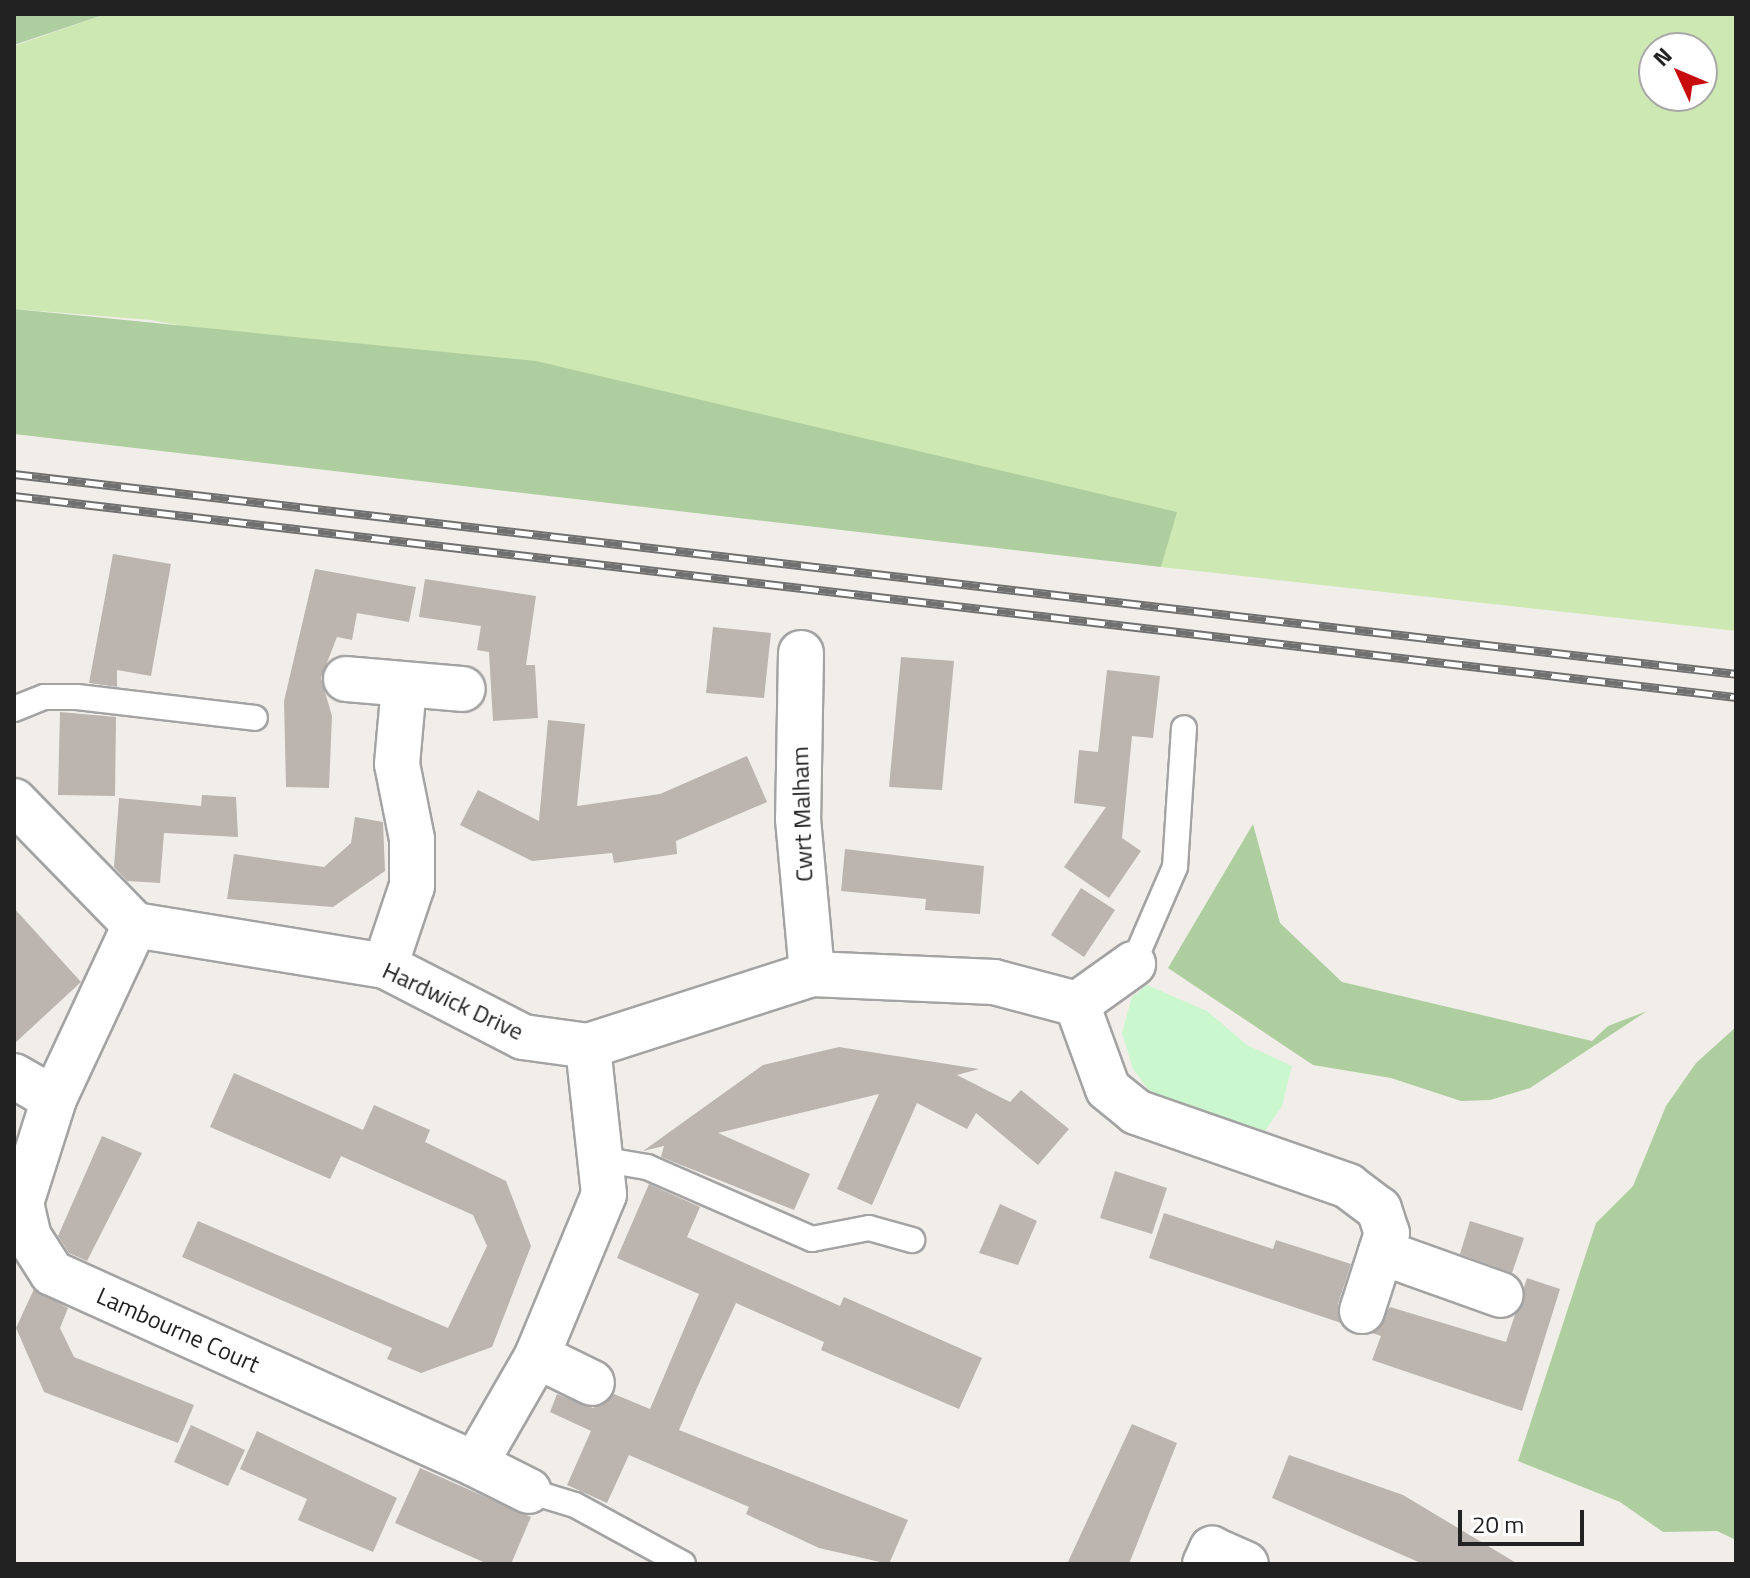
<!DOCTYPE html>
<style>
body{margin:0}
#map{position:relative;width:1750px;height:1578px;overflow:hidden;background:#f1eee9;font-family:"Titillium Web",sans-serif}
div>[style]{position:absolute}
.grass>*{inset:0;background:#cee8b3}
.forest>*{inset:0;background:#aecea0}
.park>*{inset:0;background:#caf7cd}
.building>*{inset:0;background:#bbb4af}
.roads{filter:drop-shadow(2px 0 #a3a3a3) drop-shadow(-2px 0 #a3a3a3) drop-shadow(0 2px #a3a3a3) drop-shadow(0 -2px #a3a3a3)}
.service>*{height:24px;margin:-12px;padding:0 12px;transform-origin:12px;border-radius:12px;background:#fff}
.minor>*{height:44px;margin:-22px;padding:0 22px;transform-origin:22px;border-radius:22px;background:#fff}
.rail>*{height:9px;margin-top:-4.5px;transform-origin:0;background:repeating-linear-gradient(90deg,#fff 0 18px,#707070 0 36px);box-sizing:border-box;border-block:2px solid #707070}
span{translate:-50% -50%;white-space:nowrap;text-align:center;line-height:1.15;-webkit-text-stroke:8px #fff;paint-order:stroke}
.street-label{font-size:24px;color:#222}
.frame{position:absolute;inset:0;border:16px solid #222;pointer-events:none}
.north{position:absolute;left:1638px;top:32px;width:80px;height:80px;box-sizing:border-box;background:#fff;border:2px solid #a7a7a7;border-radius:50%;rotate:314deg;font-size:22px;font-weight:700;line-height:32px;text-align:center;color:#222}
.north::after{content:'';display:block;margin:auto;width:28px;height:36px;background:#c80c0e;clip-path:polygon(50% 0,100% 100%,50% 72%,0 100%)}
.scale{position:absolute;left:1458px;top:1510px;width:126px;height:36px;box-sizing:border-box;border:4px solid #222;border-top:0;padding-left:10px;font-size:24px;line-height:28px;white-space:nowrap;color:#222;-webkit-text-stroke:6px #fff;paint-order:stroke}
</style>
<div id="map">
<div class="grass">
<i style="clip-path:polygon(evenodd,106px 14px,1736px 14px,1736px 631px,1161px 567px,1176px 512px,151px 320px,14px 309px,14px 46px,106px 14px,1654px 48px,1702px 48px,1702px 96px,1654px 96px,1654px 48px)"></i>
</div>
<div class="forest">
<i style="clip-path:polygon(14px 14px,106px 14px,14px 45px)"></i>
<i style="clip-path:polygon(14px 309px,536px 361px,1177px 512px,1161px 567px,14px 434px)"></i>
<i style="clip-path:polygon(1253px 824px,1280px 923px,1342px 982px,1592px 1041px,1608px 1026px,1647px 1011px,1530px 1088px,1490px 1100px,1461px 1101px,1391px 1078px,1313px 1065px,1168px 968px)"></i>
<i style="clip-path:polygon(1736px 1027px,1736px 1540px,1717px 1531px,1663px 1532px,1620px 1502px,1518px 1461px,1596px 1223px,1633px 1186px,1666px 1106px,1696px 1063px)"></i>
</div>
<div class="park">
<i style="clip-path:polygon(1147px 985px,1207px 1011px,1247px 1045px,1292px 1066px,1282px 1106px,1265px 1131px,1151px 1093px,1133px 1069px,1122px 1033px,1132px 997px)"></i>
</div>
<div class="building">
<i style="clip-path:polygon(113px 554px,171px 564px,151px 676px,117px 670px,117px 687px,89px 683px)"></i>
<i style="clip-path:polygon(315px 569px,416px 587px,409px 622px,357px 613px,352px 640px,337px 637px,321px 678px,332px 716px,329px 788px,286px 787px,284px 701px)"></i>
<i style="clip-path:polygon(425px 579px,536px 596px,526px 665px,535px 665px,538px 718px,493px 721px,489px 652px,477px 650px,481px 626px,419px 617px)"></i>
<i style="clip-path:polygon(713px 627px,771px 633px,764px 698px,706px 693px)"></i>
<i style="clip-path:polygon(901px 657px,954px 661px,942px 790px,889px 787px)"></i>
<i style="clip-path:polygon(1107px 670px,1160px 676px,1153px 738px,1132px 736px,1122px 838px,1141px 851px,1109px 898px,1064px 867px,1106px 807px,1074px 803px,1079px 750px,1098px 752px)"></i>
<i style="clip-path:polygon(60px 712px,116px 717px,115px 796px,58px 795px)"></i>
<i style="clip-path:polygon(548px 720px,585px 724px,577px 806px,660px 794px,747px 756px,767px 802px,676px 841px,677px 854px,614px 863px,612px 853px,532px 861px,460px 825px,478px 790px,539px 821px)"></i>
<i style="clip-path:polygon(202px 795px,236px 797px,238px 837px,164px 833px,160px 883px,127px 881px,114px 867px,119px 798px,201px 806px)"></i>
<i style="clip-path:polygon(355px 817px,383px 822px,385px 871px,333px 907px,227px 899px,234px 854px,324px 867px,351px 843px)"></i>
<i style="clip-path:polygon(845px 849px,984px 866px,980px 914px,925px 910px,926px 899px,841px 891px)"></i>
<i style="clip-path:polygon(1081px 888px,1115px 910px,1084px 957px,1051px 935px)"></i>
<i style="clip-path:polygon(14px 908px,81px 982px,14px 1044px)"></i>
<i style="clip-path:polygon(839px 1047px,979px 1069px,957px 1075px,1010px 1102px,1021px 1090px,1069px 1129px,1038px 1165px,976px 1113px,967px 1129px,917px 1103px,872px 1205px,837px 1189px,879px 1094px,718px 1133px,810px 1174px,794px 1210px,661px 1157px,664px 1146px,643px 1151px,763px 1065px)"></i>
<i style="clip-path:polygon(234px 1073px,363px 1130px,374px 1105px,430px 1130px,425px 1142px,506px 1181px,531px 1246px,492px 1347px,421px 1373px,387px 1359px,392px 1348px,182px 1257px,198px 1221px,448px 1328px,487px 1246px,473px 1215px,341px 1156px,330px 1179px,210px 1127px)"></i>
<i style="clip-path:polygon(102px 1136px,142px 1153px,87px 1261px,69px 1253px,58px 1236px)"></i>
<i style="clip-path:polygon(1115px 1171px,1167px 1188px,1152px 1234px,1100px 1218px)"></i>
<i style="clip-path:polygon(649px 1184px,700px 1207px,687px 1237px,840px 1306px,844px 1297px,982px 1358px,959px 1409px,821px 1350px,824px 1342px,736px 1303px,696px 1390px,679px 1430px,908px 1520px,889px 1564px,819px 1548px,746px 1514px,749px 1507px,629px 1455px,607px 1503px,567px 1485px,591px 1431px,550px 1412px,557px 1394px,593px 1408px,614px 1394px,650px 1409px,699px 1294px,617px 1258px)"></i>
<i style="clip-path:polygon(1000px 1204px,1037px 1221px,1018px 1265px,979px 1253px)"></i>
<i style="clip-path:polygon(1164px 1213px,1273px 1249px,1276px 1240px,1351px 1264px,1338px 1304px,1341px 1323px,1149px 1258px)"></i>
<i style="clip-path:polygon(1470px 1221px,1524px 1238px,1512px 1273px,1460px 1254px)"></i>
<i style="clip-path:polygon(1527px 1278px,1560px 1289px,1522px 1411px,1372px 1360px,1381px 1336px,1372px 1333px,1390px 1307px,1506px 1342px)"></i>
<i style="clip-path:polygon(34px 1289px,68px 1308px,60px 1328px,74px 1357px,194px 1405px,178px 1443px,44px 1392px,16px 1328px)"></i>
<i style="clip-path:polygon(1132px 1424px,1177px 1443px,1129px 1564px,1067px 1564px)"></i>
<i style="clip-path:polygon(191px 1425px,245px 1450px,228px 1486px,174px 1462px)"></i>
<i style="clip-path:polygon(257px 1431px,397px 1498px,373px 1552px,298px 1520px,307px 1499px,240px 1469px)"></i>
<i style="clip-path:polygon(1289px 1455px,1403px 1495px,1518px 1564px,1423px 1564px,1272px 1498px)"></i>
<i style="clip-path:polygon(420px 1468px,531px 1517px,511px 1564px,488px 1564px,395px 1523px)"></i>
</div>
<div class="roads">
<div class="service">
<i style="left:14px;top:709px;width:32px;rotate:-22deg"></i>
<i style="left:44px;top:697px;width:33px"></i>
<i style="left:77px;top:697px;width:179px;rotate:6.7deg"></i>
<i style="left:1133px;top:964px;width:106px;rotate:-66.6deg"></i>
<i style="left:1175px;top:867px;width:139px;rotate:-86.3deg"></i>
<i style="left:600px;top:1159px;width:48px;rotate:9.7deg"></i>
<i style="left:647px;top:1167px;width:180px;rotate:23.6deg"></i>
<i style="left:812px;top:1239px;width:58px;rotate:-10.9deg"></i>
<i style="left:869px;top:1228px;width:45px;rotate:15.6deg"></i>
<i style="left:529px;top:1491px;width:48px;rotate:16.9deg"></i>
<i style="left:575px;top:1505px;width:123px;rotate:28.6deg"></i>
</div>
<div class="minor">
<i style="left:801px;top:653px;width:166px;rotate:91deg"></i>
<i style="left:798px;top:819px;width:156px;rotate:84.8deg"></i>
<i style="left:346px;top:679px;width:117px;rotate:4.9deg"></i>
<i style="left:14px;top:801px;width:173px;rotate:45.7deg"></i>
<i style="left:135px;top:925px;width:253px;rotate:9.3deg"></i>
<i style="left:385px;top:966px;width:155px;rotate:27.2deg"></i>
<i style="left:523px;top:1037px;width:66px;rotate:7.9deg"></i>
<i style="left:588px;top:1046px;width:235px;rotate:-17.8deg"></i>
<i style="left:812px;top:974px;width:182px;rotate:2.5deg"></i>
<i style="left:994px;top:982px;width:86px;rotate:14.8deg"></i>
<i style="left:135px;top:925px;width:192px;rotate:115deg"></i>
<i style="left:54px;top:1099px;width:109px;rotate:107.6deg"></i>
<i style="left:21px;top:1203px;width:35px;rotate:77deg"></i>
<i style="left:29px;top:1237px;width:43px;rotate:57.4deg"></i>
<i style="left:52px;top:1273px;width:464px;rotate:24.3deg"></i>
<i style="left:475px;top:1464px;width:125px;rotate:-60.1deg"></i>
<i style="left:537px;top:1356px;width:175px;rotate:-67.5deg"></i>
<i style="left:604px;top:1194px;width:149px;rotate:-96.2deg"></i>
<i style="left:385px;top:966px;width:84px;rotate:-71.4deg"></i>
<i style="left:412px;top:886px;width:47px;rotate:-90deg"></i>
<i style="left:412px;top:839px;width:76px;rotate:-101.3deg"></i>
<i style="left:397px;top:764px;width:78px;rotate:-84.9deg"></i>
<i style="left:1077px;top:1004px;width:90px;rotate:70deg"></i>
<i style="left:1108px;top:1089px;width:36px;rotate:39deg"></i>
<i style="left:1136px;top:1112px;width:225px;rotate:19.2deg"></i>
<i style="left:1348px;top:1186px;width:39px;rotate:37deg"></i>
<i style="left:1379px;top:1209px;width:25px;rotate:72deg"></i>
<i style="left:1387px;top:1233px;width:82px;rotate:107.8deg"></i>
<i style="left:1077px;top:1004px;width:69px;rotate:-35.5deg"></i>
<i style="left:14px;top:1076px;width:46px;rotate:29.9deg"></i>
<i style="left:1381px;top:1252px;width:127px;rotate:19.7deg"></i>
<i style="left:537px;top:1356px;width:61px;rotate:26.1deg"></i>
<i style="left:475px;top:1464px;width:60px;rotate:26.6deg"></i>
<i style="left:1205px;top:1564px;width:17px;rotate:-65deg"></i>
<i style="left:1212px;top:1549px;width:37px;rotate:24deg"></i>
</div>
</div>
<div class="rail">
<i style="left:14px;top:474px;width:1734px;rotate:6.62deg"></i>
<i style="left:14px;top:496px;width:1734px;rotate:6.66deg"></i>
</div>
<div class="street-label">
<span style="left:802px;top:814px;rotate:-92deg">Cwrt Malham</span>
<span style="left:453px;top:1001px;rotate:25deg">Hardwick Drive</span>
<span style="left:178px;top:1330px;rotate:24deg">Lambourne Court</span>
</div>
<div class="frame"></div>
<div class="north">N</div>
<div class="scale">20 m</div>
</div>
